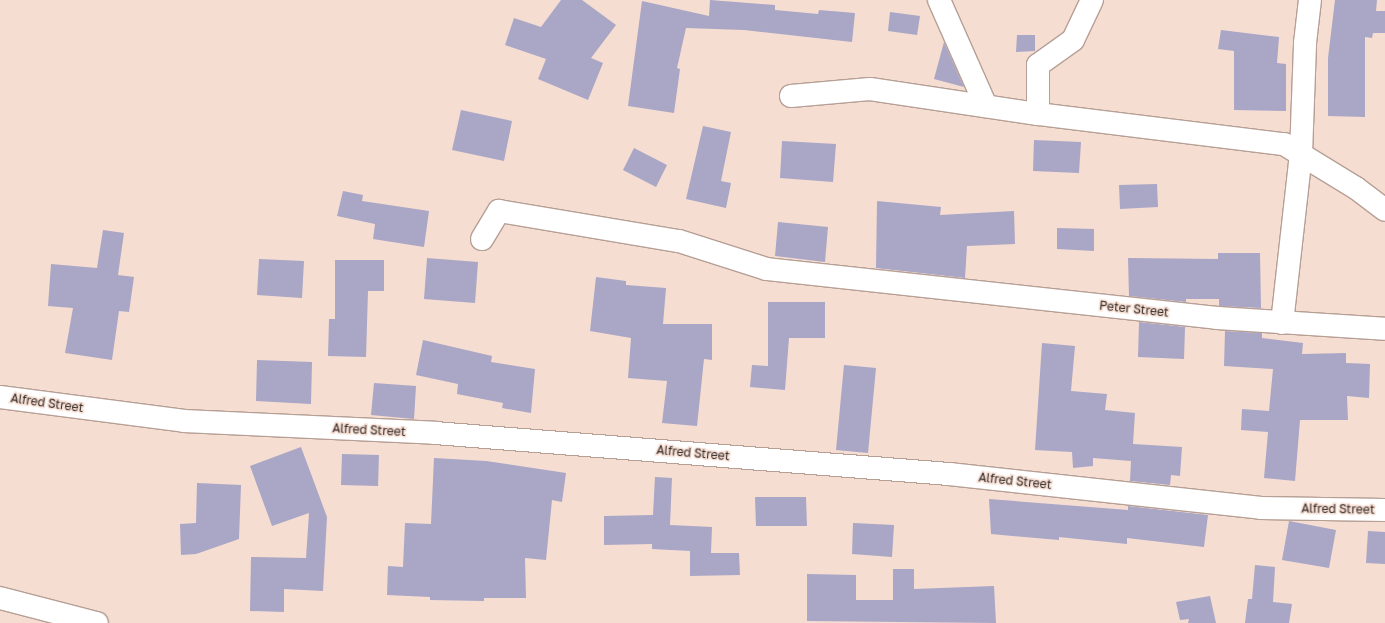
<!DOCTYPE html>
<style>
body{margin:0}
#map{position:relative;width:1385px;height:623px;overflow:hidden;background:#f5ddd2;font-family:"Golos Text",sans-serif}
div>[style]{position:absolute}
.building>*{inset:0;background:#a9a6c6}
.roads{filter:drop-shadow(1px 0 #b69f95) drop-shadow(-1px 0 #b69f95) drop-shadow(0 1px #b69f95) drop-shadow(0 -1px #b69f95)}
.minor>*{height:22px;margin:-11px;padding:0 11px;transform-origin:11px;border-radius:11px;background:#fff}
span{translate:-50% -50%;white-space:nowrap;text-align:center;line-height:1.15;-webkit-text-stroke:3px #f5ddd2;paint-order:stroke}
.street-label{font-size:12px;color:#342b27}
</style>
<div id="map">
<div class="building">
<i style="clip-path:polygon(561px 0,582px 0,616px 25px,591px 58px,603px 63px,588px 100px,538px 79px,546px 59px,505px 45px,514px 18px,541px 27px)"></i>
<i style="clip-path:polygon(710px 0,775px 5px,775px 10px,818px 14px,819px 10px,855px 13px,852px 42px,744px 30px,686px 28px,677px 68px,680px 69px,674px 113px,628px 106px,642px 1px,709px 16px)"></i>
<i style="clip-path:polygon(1335px 0,1377px 0,1376px 11px,1385px 11px,1385px 33px,1373px 33px,1372px 38px,1365px 37px,1365px 117px,1328px 116px,1328px 58px)"></i>
<i style="clip-path:polygon(890px 12px,920px 16px,917px 35px,888px 31px)"></i>
<i style="clip-path:polygon(1221px 30px,1279px 37px,1277px 63px,1286px 64px,1286px 111px,1234px 110px,1234px 51px,1218px 49px)"></i>
<i style="clip-path:polygon(1017px 35px,1035px 35px,1035px 51px,1016px 52px)"></i>
<i style="clip-path:polygon(944px 42px,964px 87px,934px 79px)"></i>
<i style="clip-path:polygon(461px 110px,512px 121px,504px 161px,452px 150px)"></i>
<i style="clip-path:polygon(703px 126px,731px 132px,721px 181px,731px 183px,726px 208px,686px 199px)"></i>
<i style="clip-path:polygon(1034px 140px,1081px 142px,1079px 173px,1033px 171px)"></i>
<i style="clip-path:polygon(782px 141px,836px 144px,833px 182px,780px 178px)"></i>
<i style="clip-path:polygon(634px 148px,667px 165px,656px 187px,623px 170px)"></i>
<i style="clip-path:polygon(1157px 184px,1158px 207px,1120px 209px,1119px 185px)"></i>
<i style="clip-path:polygon(343px 191px,363px 195px,362px 201px,429px 211px,424px 247px,373px 239px,375px 224px,337px 216px)"></i>
<i style="clip-path:polygon(877px 201px,941px 207px,940px 215px,1014px 211px,1015px 244px,967px 246px,965px 278px,876px 268px)"></i>
<i style="clip-path:polygon(778px 222px,828px 227px,825px 262px,775px 256px)"></i>
<i style="clip-path:polygon(1057px 228px,1094px 229px,1094px 251px,1057px 249px)"></i>
<i style="clip-path:polygon(103px 230px,124px 233px,118px 275px,134px 277px,129px 312px,119px 311px,112px 360px,65px 353px,73px 308px,48px 306px,51px 264px,97px 268px)"></i>
<i style="clip-path:polygon(1218px 253px,1260px 253px,1261px 308px,1219px 306px,1219px 299px,1186px 299px,1186px 302px,1129px 296px,1128px 258px,1218px 259px)"></i>
<i style="clip-path:polygon(427px 258px,478px 262px,475px 303px,424px 299px)"></i>
<i style="clip-path:polygon(259px 259px,304px 261px,302px 298px,257px 295px)"></i>
<i style="clip-path:polygon(335px 260px,384px 260px,384px 291px,368px 291px,366px 357px,328px 356px,329px 319px,335px 319px)"></i>
<i style="clip-path:polygon(596px 277px,626px 281px,626px 285px,666px 288px,663px 324px,712px 324px,712px 360px,704px 359px,697px 426px,662px 423px,667px 381px,628px 378px,631px 338px,590px 331px)"></i>
<i style="clip-path:polygon(768px 302px,825px 302px,825px 338px,789px 338px,785px 390px,750px 387px,752px 365px,768px 366px)"></i>
<i style="clip-path:polygon(1139px 322px,1185px 327px,1184px 359px,1138px 357px)"></i>
<i style="clip-path:polygon(1225px 331px,1262px 333px,1262px 338px,1303px 343px,1302px 354px,1346px 353px,1346px 363px,1370px 364px,1369px 398px,1347px 396px,1348px 420px,1300px 420px,1295px 481px,1264px 478px,1268px 432px,1241px 430px,1242px 409px,1269px 411px,1273px 369px,1224px 366px)"></i>
<i style="clip-path:polygon(423px 340px,492px 356px,491px 362px,535px 369px,531px 413px,502px 408px,503px 403px,457px 394px,458px 384px,416px 375px)"></i>
<i style="clip-path:polygon(1042px 343px,1075px 346px,1071px 391px,1107px 394px,1105px 410px,1135px 413px,1133px 444px,1182px 447px,1180px 476px,1171px 475px,1170px 485px,1130px 481px,1131px 461px,1093px 458px,1093px 466px,1073px 468px,1072px 452px,1035px 450px)"></i>
<i style="clip-path:polygon(257px 360px,312px 362px,311px 404px,256px 401px)"></i>
<i style="clip-path:polygon(844px 365px,876px 368px,868px 453px,836px 450px)"></i>
<i style="clip-path:polygon(374px 383px,416px 386px,414px 419px,371px 415px)"></i>
<i style="clip-path:polygon(301px 447px,327px 517px,323px 591px,284px 589px,284px 612px,250px 611px,251px 557px,306px 558px,309px 513px,272px 526px,250px 466px)"></i>
<i style="clip-path:polygon(342px 454px,379px 455px,378px 486px,341px 485px)"></i>
<i style="clip-path:polygon(434px 458px,486px 461px,566px 473px,562px 502px,552px 500px,546px 560px,525px 558px,526px 598px,484px 598px,484px 601px,430px 600px,430px 597px,387px 595px,388px 566px,403px 567px,405px 523px,431px 524px)"></i>
<i style="clip-path:polygon(655px 477px,672px 478px,670px 525px,712px 527px,711px 553px,739px 553px,740px 575px,690px 576px,690px 551px,652px 549px,652px 544px,604px 545px,604px 516px,653px 515px)"></i>
<i style="clip-path:polygon(197px 483px,241px 485px,239px 539px,196px 554px,181px 555px,180px 524px,196px 523px)"></i>
<i style="clip-path:polygon(755px 497px,806px 497px,807px 526px,756px 526px)"></i>
<i style="clip-path:polygon(989px 499px,1128px 510px,1128px 506px,1208px 515px,1204px 547px,1127px 538px,1127px 544px,1059px 537px,1059px 540px,991px 534px)"></i>
<i style="clip-path:polygon(1289px 521px,1336px 530px,1329px 568px,1282px 560px)"></i>
<i style="clip-path:polygon(853px 523px,894px 525px,892px 557px,852px 554px)"></i>
<i style="clip-path:polygon(1368px 531px,1385px 532px,1385px 564px,1366px 563px)"></i>
<i style="clip-path:polygon(1255px 565px,1275px 567px,1273px 602px,1292px 604px,1289px 623px,1245px 623px,1248px 599px,1252px 599px)"></i>
<i style="clip-path:polygon(893px 569px,914px 569px,914px 589px,994px 586px,996px 623px,807px 621px,807px 574px,856px 575px,856px 600px,893px 600px)"></i>
<i style="clip-path:polygon(1210px 596px,1216px 623px,1188px 623px,1189px 619px,1180px 620px,1176px 602px)"></i>
</div>
<div class="roads">
<div class="minor">
<i style="left:939px;top:0;width:116px;rotate:66.1deg"></i>
<i style="left:791px;top:96px;width:79px;rotate:-5.1deg"></i>
<i style="left:870px;top:89px;width:170px;rotate:8.5deg"></i>
<i style="left:1038px;top:114px;width:248px;rotate:7deg"></i>
<i style="left:1284px;top:144px;width:84px;rotate:31.4deg"></i>
<i style="left:1356px;top:188px;width:36px;rotate:37deg"></i>
<i style="left:1038px;top:114px;width:49px;rotate:-90deg"></i>
<i style="left:1038px;top:65px;width:43px;rotate:-35.5deg"></i>
<i style="left:1073px;top:40px;width:44px;rotate:-64.6deg"></i>
<i style="left:482px;top:239px;width:33px;rotate:-59deg"></i>
<i style="left:499px;top:211px;width:182px;rotate:9.5deg"></i>
<i style="left:679px;top:241px;width:92px;rotate:17.7deg"></i>
<i style="left:767px;top:269px;width:453px;rotate:6.2deg"></i>
<i style="left:1217px;top:318px;width:168px;rotate:3.7deg"></i>
<i style="left:1282px;top:323px;width:170px;rotate:-83.6deg"></i>
<i style="left:1301px;top:154px;width:111px;rotate:-87.9deg"></i>
<i style="left:1305px;top:43px;width:43px;rotate:-83.4deg"></i>
<i style="left:0;top:397px;width:186px;rotate:7.4deg"></i>
<i style="left:184px;top:421px;width:251px;rotate:2.7deg"></i>
<i style="left:435px;top:433px;width:516px;rotate:4.56deg"></i>
<i style="left:949px;top:474px;width:314px;rotate:6.2deg"></i>
<i style="left:1261px;top:508px;width:124px;rotate:0.9deg"></i>
<i style="left:0;top:598px;width:100px;rotate:14.5deg"></i>
</div>
</div>
<div class="street-label">
<span style="left:1134px;top:309px;rotate:6deg">Peter Street</span>
<span style="left:47px;top:403px;rotate:8deg">Alfred Street</span>
<span style="left:369px;top:430px;rotate:3deg">Alfred Street</span>
<span style="left:693px;top:453px;rotate:5deg">Alfred Street</span>
<span style="left:1015px;top:481px;rotate:6deg">Alfred Street</span>
<span style="left:1338px;top:509px;rotate:1deg">Alfred Street</span>
</div>
</div>
